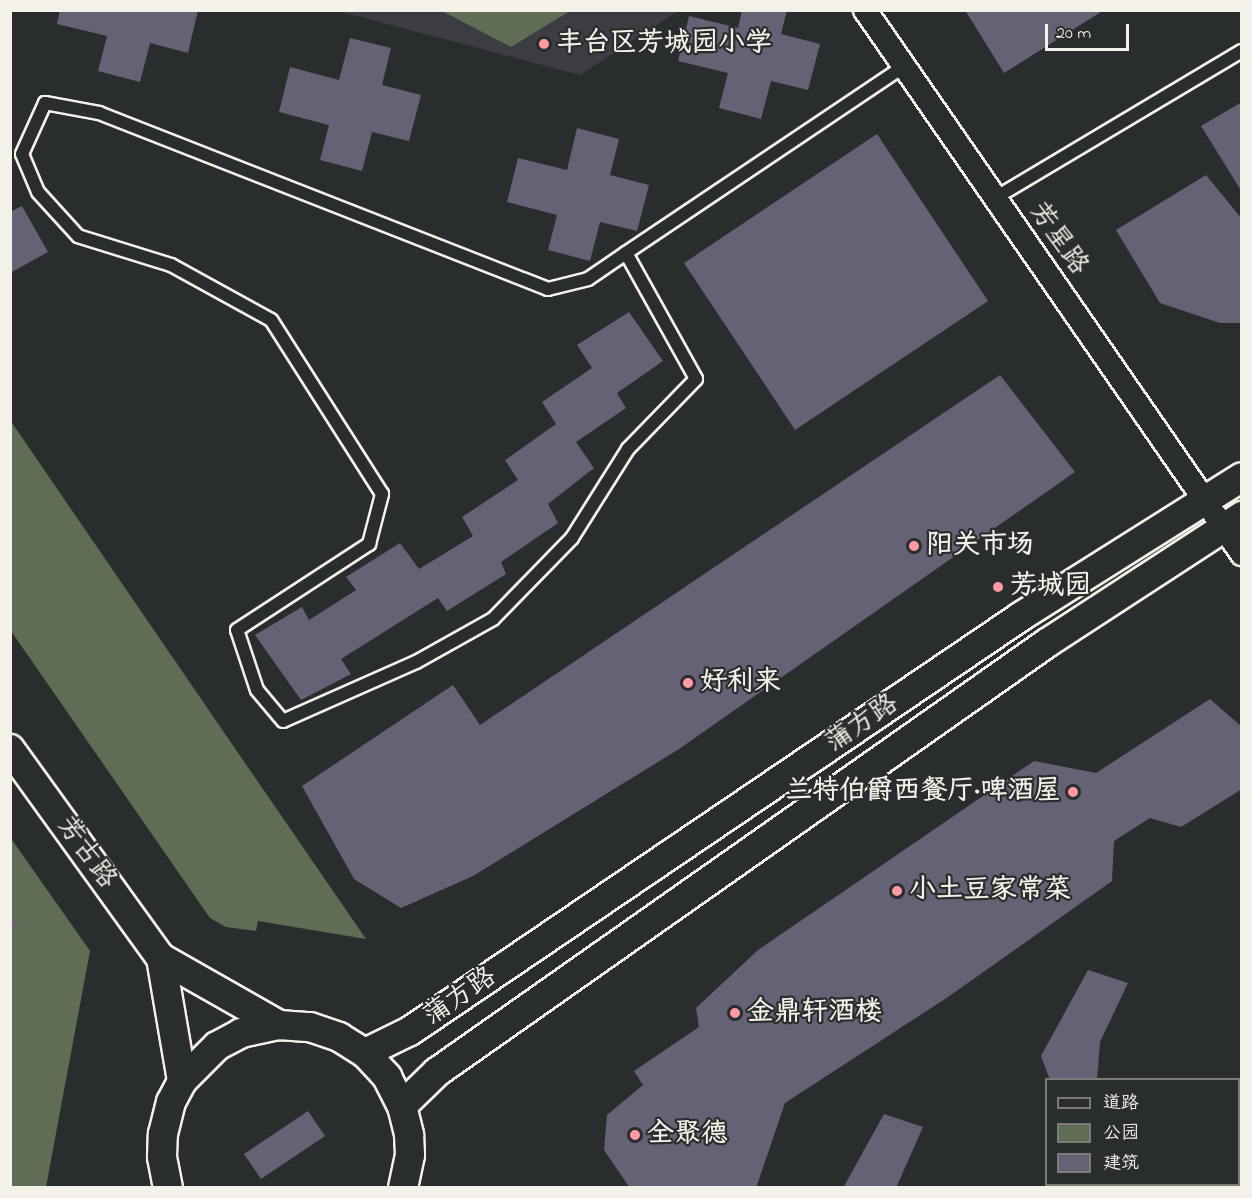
<!DOCTYPE html>
<meta charset="utf-8">
<style>
body{margin:0}
#map{position:relative;width:1252px;height:1198px;overflow:hidden;background:#2a2d2e;font-family:"Indie Flower","LXGW WenKai TC",sans-serif}
div>[style]{position:absolute}
.built>*{inset:0;background:#3b3d43}
.green>*{inset:0;background:#5f6d55}
.building>*{inset:0;background:#646274}
.roads{filter:drop-shadow(2px 0 #f4f1e8) drop-shadow(-2px 0 #f4f1e8) drop-shadow(0 2px #f4f1e8) drop-shadow(0 -2px #f4f1e8)}
.service>*{height:12px;margin:-6px;padding:0 6px;transform-origin:6px;border-radius:6px;background:#2a2d2e}
.minor>*{height:22px;margin:-11px;padding:0 11px;transform-origin:11px;border-radius:11px;background:#2a2d2e}
.tertiary>*{height:28px;margin:-14px;padding:0 14px;transform-origin:14px;border-radius:14px;background:#2a2d2e}
.dots>*{width:16px;height:16px;translate:-50% -50%;box-sizing:border-box;border:3px solid #2a2d2e;border-radius:50%}
span{translate:-50% -50%;white-space:nowrap;text-align:center;line-height:1.15;-webkit-text-stroke:4.5px #2a2d2e;paint-order:stroke}
.poi-label{font-size:27px;color:#f4f1e8;font-weight:700}
.left{translate:0 -50%;text-align:left}
.right{translate:-100% -50%;text-align:right}
.street-label{font-size:27px;color:#f4f1e8}
.frame{position:absolute;inset:0;border:12px solid #f4f1e8;pointer-events:none}
.legend{position:absolute;left:1045px;top:1078px;width:195px;height:108px;box-sizing:border-box;background:#2a2d2e;border:2px solid #7b7b78;margin:0;padding:8px 10px;list-style:none;font-size:18px;color:#f4f1e8}
.legend li{display:flex;align-items:center;gap:12px;height:30px}
.legend b{width:30px;border:2px solid #7b7b78}
.scale{position:absolute;left:1045px;top:24px;width:84px;height:27px;box-sizing:border-box;border:3px solid #f4f1e8;border-top:0;padding-left:8px;font-size:18px;line-height:21px;white-space:nowrap;color:#f4f1e8;-webkit-text-stroke:4px #2a2d2e;paint-order:stroke}
</style>
<div id="map">
<div class="built">
<i style="clip-path:polygon(338px 11px,678px 11px,580px 75px)"></i>
<i style="clip-path:polygon(1241px 1143px,1241px 1187px,1175px 1188px,1238px 1184px)"></i>
</div>
<div class="green">
<i style="clip-path:polygon(442px 11px,570px 11px,511px 47px)"></i>
<i style="clip-path:polygon(10px 420px,245px 763px,366px 939px,258px 921px,256px 931px,226px 927px,210px 918px,11px 631px)"></i>
<i style="clip-path:polygon(10px 837px,90px 951px,46px 1187px,11px 1187px)"></i>
</div>
<div class="building">
<i style="clip-path:polygon(60px 10px,198px 10px,188px 53px,150px 43px,140px 82px,98px 71px,107px 36px,57px 24px)"></i>
<i style="clip-path:polygon(742px 10px,787px 10px,781px 34px,820px 44px,808px 90px,771px 81px,761px 119px,719px 108px,728px 73px,678px 61px,689px 16px,738px 28px)"></i>
<i style="clip-path:polygon(965px 10px,1104px 10px,1004px 73px)"></i>
<i style="clip-path:polygon(350px 38px,391px 48px,382px 85px,421px 95px,409px 141px,372px 132px,362px 171px,320px 160px,329px 125px,279px 112px,290px 67px,339px 80px)"></i>
<i style="clip-path:polygon(1242px 102px,1242px 192px,1201px 126px)"></i>
<i style="clip-path:polygon(577px 128px,619px 139px,610px 175px,649px 185px,637px 231px,600px 222px,590px 261px,548px 250px,557px 215px,507px 202px,518px 158px,567px 170px)"></i>
<i style="clip-path:polygon(877px 134px,988px 301px,795px 430px,684px 263px)"></i>
<i style="clip-path:polygon(1206px 175px,1242px 219px,1242px 323px,1220px 323px,1160px 303px,1116px 230px)"></i>
<i style="clip-path:polygon(22px 206px,48px 252px,10px 273px,10px 212px)"></i>
<i style="clip-path:polygon(629px 312px,663px 361px,617px 393px,626px 408px,576px 442px,594px 468px,548px 504px,558px 523px,501px 562px,506px 574px,447px 611px,438px 598px,341px 659px,351px 674px,301px 700px,255px 635px,302px 607px,309px 620px,356px 590px,346px 577px,400px 543px,419px 569px,473px 536px,462px 517px,518px 480px,505px 460px,556px 424px,542px 402px,592px 368px,577px 345px)"></i>
<i style="clip-path:polygon(1000px 375px,1075px 472px,679px 749px,473px 876px,401px 908px,354px 879px,302px 786px,453px 685px,480px 725px)"></i>
<i style="clip-path:polygon(1210px 699px,1242px 727px,1242px 789px,1181px 827px,1150px 818px,1114px 841px,1112px 881px,948px 997px,785px 1103px,756px 1188px,630px 1188px,604px 1150px,607px 1115px,643px 1085px,634px 1071px,699px 1027px,696px 1008px,758px 950px,1034px 761px,1096px 773px)"></i>
<i style="clip-path:polygon(10px 917px,18px 927px,10px 932px)"></i>
<i style="clip-path:polygon(1088px 970px,1128px 983px,1100px 1042px,1097px 1080px,1050px 1080px,1041px 1056px)"></i>
<i style="clip-path:polygon(308px 1111px,325px 1136px,261px 1179px,244px 1154px)"></i>
<i style="clip-path:polygon(884px 1114px,923px 1127px,896px 1188px,843px 1188px)"></i>
</div>
<div class="roads">
<div class="service">
<i style="left:995px;top:198px;width:287px;rotate:-30.8deg"></i>
<i style="left:626px;top:253px;width:144px;rotate:60.9deg"></i>
<i style="left:696px;top:379px;width:98px;rotate:134.2deg"></i>
<i style="left:628px;top:449px;width:105px;rotate:122.2deg"></i>
<i style="left:572px;top:538px;width:113px;rotate:134.3deg"></i>
<i style="left:493px;top:619px;width:88px;rotate:150.8deg"></i>
<i style="left:416px;top:662px;width:145px;rotate:156.1deg"></i>
<i style="left:283px;top:721px;width:40px;rotate:-130deg"></i>
<i style="left:257px;top:690px;width:63px;rotate:-108.4deg"></i>
<i style="left:237px;top:630px;width:158px;rotate:-33.1deg"></i>
<i style="left:369px;top:544px;width:52px;rotate:-75.4deg"></i>
<i style="left:382px;top:494px;width:206px;rotate:-122.5deg"></i>
<i style="left:271px;top:320px;width:114px;rotate:-151.2deg"></i>
<i style="left:171px;top:265px;width:97px;rotate:-162.7deg"></i>
<i style="left:78px;top:236px;width:59px;rotate:-132.3deg"></i>
<i style="left:38px;top:192px;width:41px;rotate:-112.8deg"></i>
<i style="left:22px;top:154px;width:56px;rotate:-65.7deg"></i>
<i style="left:45px;top:103px;width:55px;rotate:10.5deg"></i>
<i style="left:99px;top:113px;width:482px;rotate:21.4deg"></i>
<i style="left:548px;top:289px;width:41px;rotate:-14deg"></i>
<i style="left:588px;top:279px;width:46px;rotate:-34.4deg"></i>
<i style="left:626px;top:253px;width:334px;rotate:-33.9deg"></i>
<i style="left:1238px;top:1123px;width:4px;rotate:-27deg"></i>
<i style="left:1238px;top:1171px;width:5px;rotate:-37deg"></i>
<i style="left:1144px;top:1188px;width:6px;rotate:-45deg"></i>
<i style="left:1225px;top:1188px;width:4px;rotate:-63deg"></i>
</div>
<div class="minor">
<i style="left:865px;top:10px;width:662px;rotate:55.28deg"></i>
</div>
<div class="tertiary">
<i style="left:10px;top:749px;width:258px;rotate:54.2deg"></i>
<i style="left:161px;top:958px;width:136px;rotate:29.6deg"></i>
<i style="left:161px;top:958px;width:125px;rotate:80.3deg"></i>
<i style="left:365px;top:1053px;width:50px;rotate:-26.1deg"></i>
<i style="left:410px;top:1031px;width:737px;rotate:-34.16deg"></i>
<i style="left:1020px;top:617px;width:262px;rotate:-32.2deg"></i>
<i style="left:402px;top:1106px;width:49px;rotate:-44.2deg"></i>
<i style="left:437px;top:1072px;width:746px;rotate:-35.12deg"></i>
<i style="left:1047px;top:643px;width:233px;rotate:-33.1deg"></i>
<i style="left:168px;top:1188px;width:32px;rotate:-101deg"></i>
<i style="left:162px;top:1157px;width:23px;rotate:-88deg"></i>
<i style="left:163px;top:1134px;width:33px;rotate:-76deg"></i>
<i style="left:171px;top:1102px;width:24px;rotate:-62deg"></i>
<i style="left:182px;top:1081px;width:49px;rotate:-45deg"></i>
<i style="left:217px;top:1046px;width:27px;rotate:-28deg"></i>
<i style="left:241px;top:1033px;width:39px;rotate:-12deg"></i>
<i style="left:279px;top:1025px;width:31px;rotate:4deg"></i>
<i style="left:310px;top:1027px;width:31px;rotate:19deg"></i>
<i style="left:339px;top:1037px;width:31px;rotate:32deg"></i>
<i style="left:365px;top:1053px;width:33px;rotate:47deg"></i>
<i style="left:387px;top:1077px;width:33px;rotate:63deg"></i>
<i style="left:402px;top:1106px;width:30px;rotate:76deg"></i>
<i style="left:409px;top:1135px;width:20px;rotate:87deg"></i>
<i style="left:410px;top:1155px;width:34px;rotate:102deg"></i>
</div>
</div>
<div class="dots">
<i style="left:544px;top:44px;background:#ff9aa2"></i>
<i style="left:914px;top:546px;background:#ff9aa2"></i>
<i style="left:998px;top:587px;background:#ff9aa2"></i>
<i style="left:688px;top:683px;background:#ff9aa2"></i>
<i style="left:1073px;top:792px;background:#ff9aa2"></i>
<i style="left:897px;top:891px;background:#ff9aa2"></i>
<i style="left:735px;top:1013px;background:#ff9aa2"></i>
<i style="left:635px;top:1135px;background:#ff9aa2"></i>
</div>
<div class="poi-label">
<span class="left" style="left:556px;top:44px">丰台区芳城园小学</span>
<span class="left" style="left:926px;top:546px">阳关市场</span>
<span class="left" style="left:1010px;top:587px">芳城园</span>
<span class="left" style="left:700px;top:683px">好利来</span>
<span class="right" style="left:1061px;top:792px">兰特伯爵西餐厅·啤酒屋</span>
<span class="left" style="left:909px;top:891px">小土豆家常菜</span>
<span class="left" style="left:747px;top:1013px">金鼎轩酒楼</span>
<span class="left" style="left:647px;top:1135px">全聚德</span>
</div>
<div class="street-label">
<span style="left:1058px;top:239px;rotate:55deg">芳星路</span>
<span style="left:862px;top:724px;rotate:-34deg">蒲方路</span>
<span style="left:86px;top:853px;rotate:54deg">芳古路</span>
<span style="left:460px;top:997px;rotate:-34deg">蒲方路</span>
</div>
<div class="frame"></div>
<ul class="legend">
<li><b style="height:8px;background:#2a2d2e"></b>道路</li>
<li><b style="height:16px;background:#5f6d55"></b>公园</li>
<li><b style="height:16px;background:#646274"></b>建筑</li>
</ul>
<div class="scale">20 m</div>
</div>
